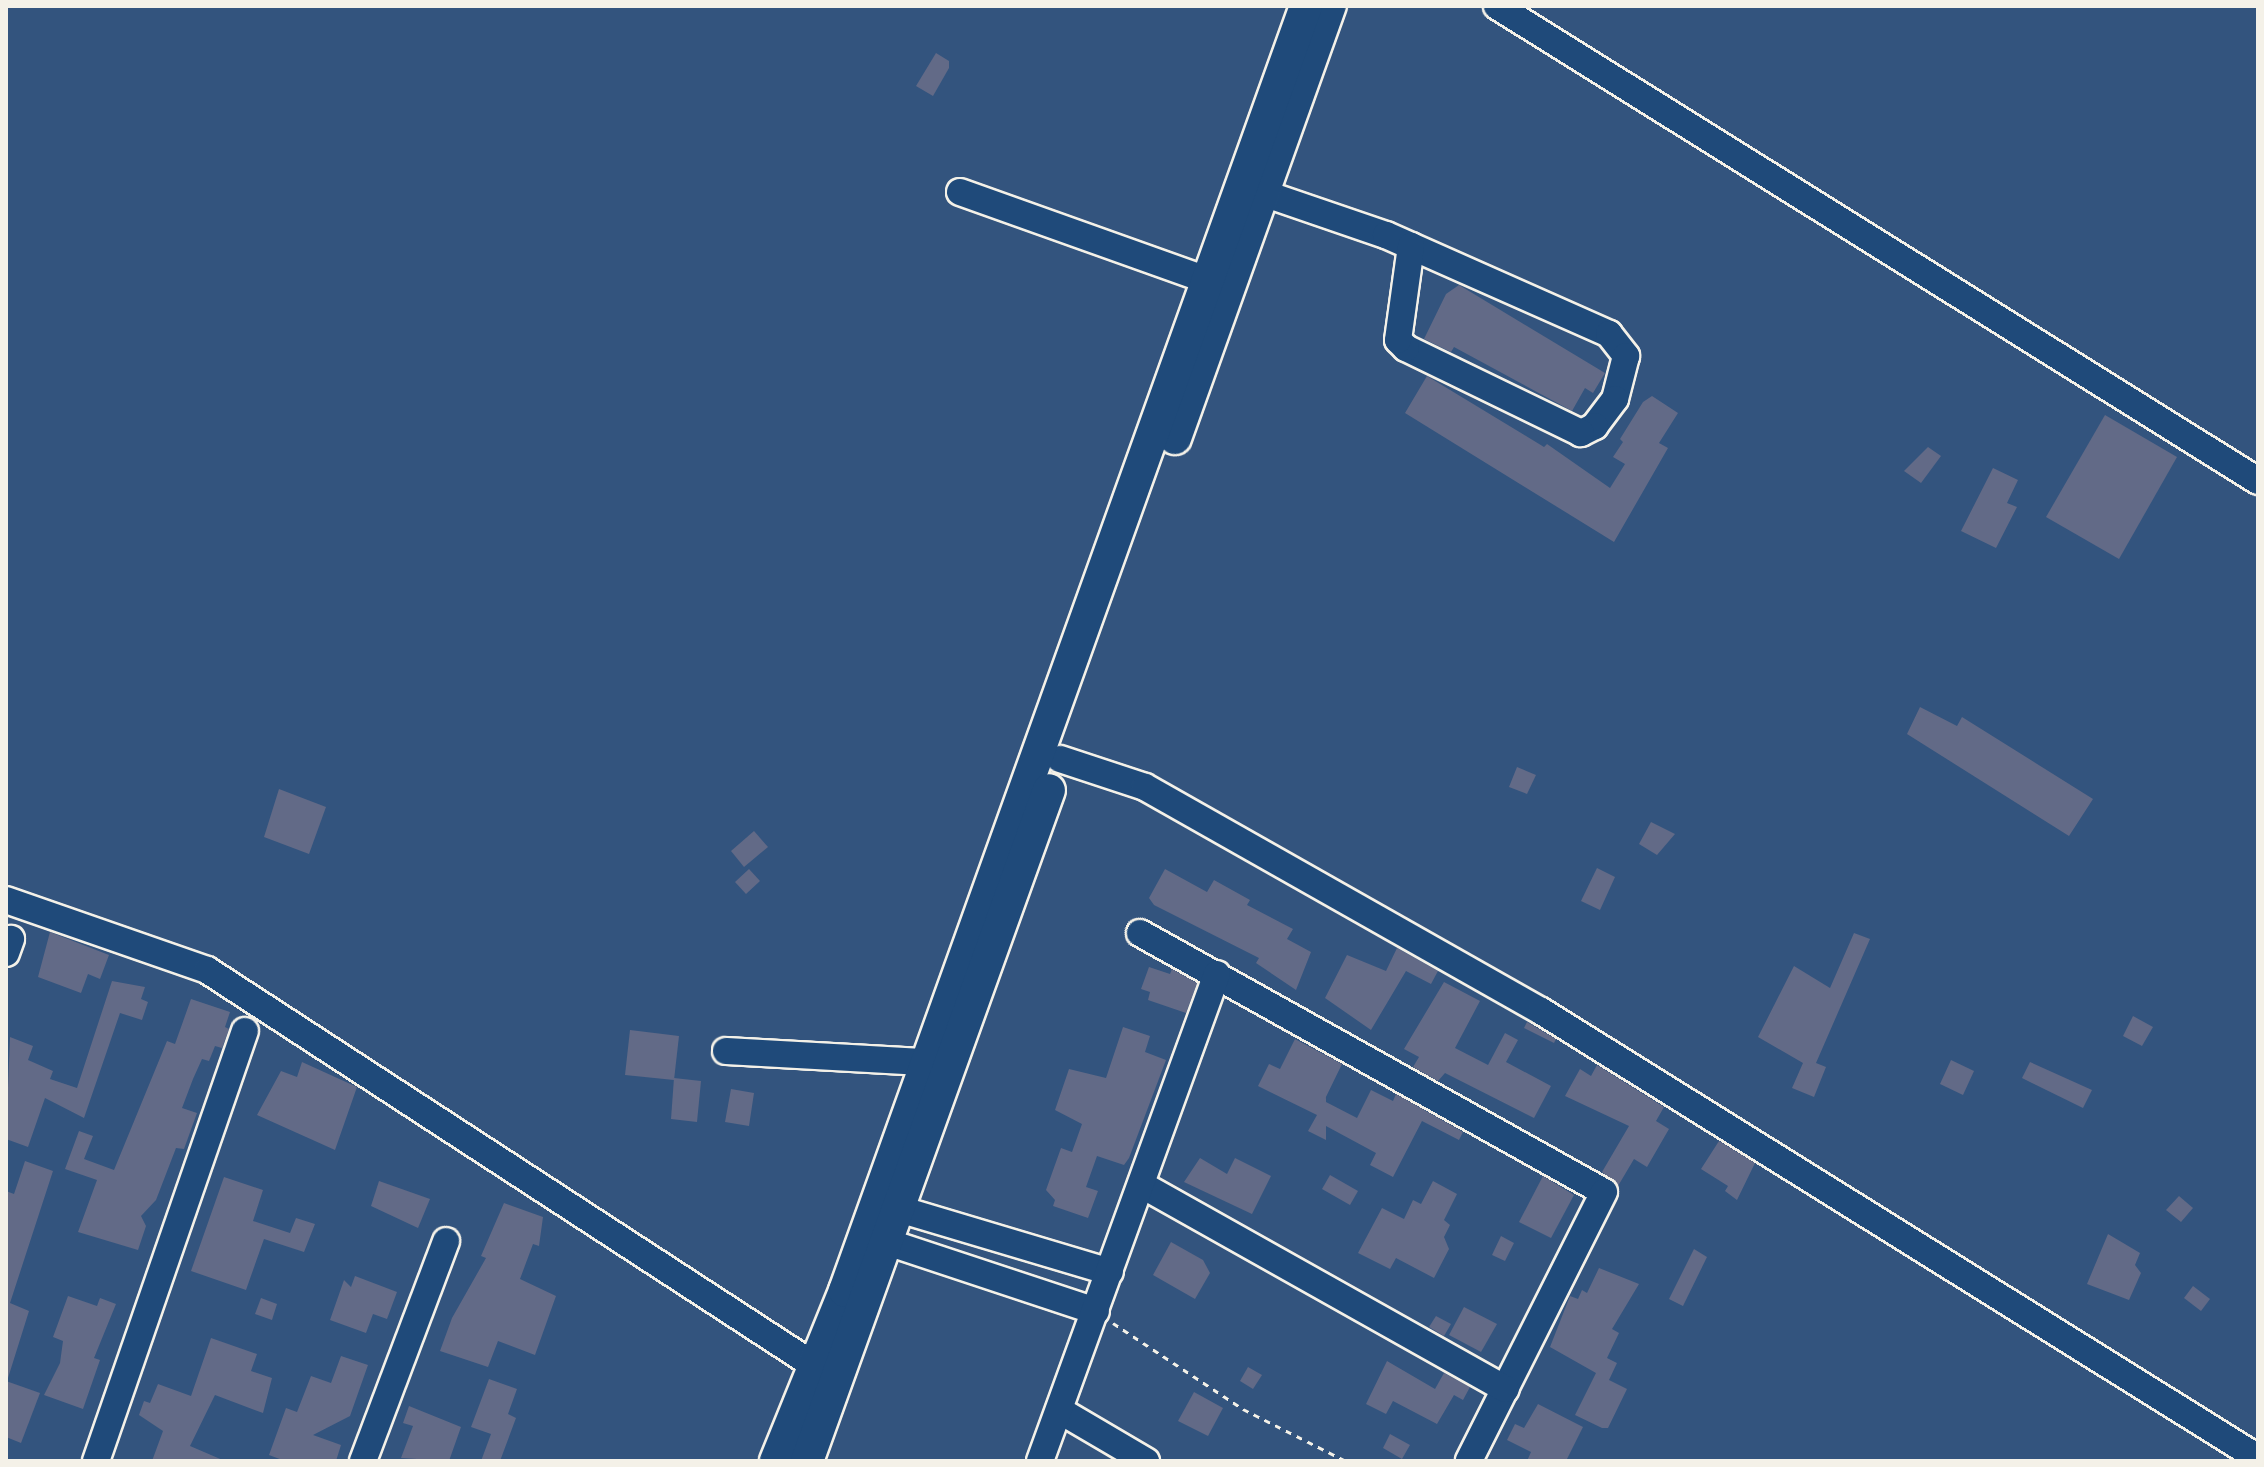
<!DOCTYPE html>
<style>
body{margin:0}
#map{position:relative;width:2264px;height:1467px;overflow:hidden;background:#33547e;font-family:"Comic Neue",sans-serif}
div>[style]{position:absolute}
.building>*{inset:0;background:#626a87}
.path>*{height:3px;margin-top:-1.5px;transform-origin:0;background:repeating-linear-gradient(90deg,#f4f1e8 0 6px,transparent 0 12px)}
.roads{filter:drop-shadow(2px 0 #f4f1e8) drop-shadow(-2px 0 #f4f1e8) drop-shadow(0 2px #f4f1e8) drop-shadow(0 -2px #f4f1e8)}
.minor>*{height:26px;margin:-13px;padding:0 13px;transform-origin:13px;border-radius:13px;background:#1f4a7a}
.major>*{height:32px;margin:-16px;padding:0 16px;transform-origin:16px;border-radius:16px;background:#1f4a7a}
span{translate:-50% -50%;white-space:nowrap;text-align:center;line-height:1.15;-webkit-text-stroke:7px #1f4a7a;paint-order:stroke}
.frame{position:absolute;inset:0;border:8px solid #f4f1e8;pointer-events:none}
</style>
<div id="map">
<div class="building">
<i style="clip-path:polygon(936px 53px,949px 61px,949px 68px,933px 96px,916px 86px)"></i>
<i style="clip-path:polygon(1459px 285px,1605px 373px,1593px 393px,1585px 388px,1572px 411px,1454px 347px,1451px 352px,1424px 339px,1446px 294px)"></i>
<i style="clip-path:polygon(1427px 376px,1544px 447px,1547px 444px,1610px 488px,1625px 464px,1613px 457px,1623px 442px,1620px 439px,1643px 402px,1652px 396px,1678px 413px,1659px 443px,1668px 448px,1614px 542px,1405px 413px)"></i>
<i style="clip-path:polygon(2105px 415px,2177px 457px,2119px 559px,2046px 517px)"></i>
<i style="clip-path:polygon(1928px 447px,1941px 456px,1921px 483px,1904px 471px)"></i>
<i style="clip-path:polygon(1993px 468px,2018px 480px,2007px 503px,2017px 507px,1996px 548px,1961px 531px)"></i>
<i style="clip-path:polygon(1920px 707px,1957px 726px,1962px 717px,2093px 799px,2069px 836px,1907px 734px)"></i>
<i style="clip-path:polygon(1517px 767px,1536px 775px,1527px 794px,1509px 787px)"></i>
<i style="clip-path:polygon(279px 789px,326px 807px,309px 854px,264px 837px)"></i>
<i style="clip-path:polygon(1651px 822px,1675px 834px,1657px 855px,1639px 844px)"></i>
<i style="clip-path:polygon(754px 831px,768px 847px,744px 867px,731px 851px)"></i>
<i style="clip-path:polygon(1597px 868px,1615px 877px,1600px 910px,1581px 901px)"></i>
<i style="clip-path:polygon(749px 869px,760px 881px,746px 894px,735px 882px)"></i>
<i style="clip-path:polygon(1165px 869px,1207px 892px,1214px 880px,1250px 900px,1247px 905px,1293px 929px,1287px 939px,1311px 952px,1296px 990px,1256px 963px,1259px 958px,1154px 905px,1149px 898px)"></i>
<i style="clip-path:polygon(50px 932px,109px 955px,100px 979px,88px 974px,81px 993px,38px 977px)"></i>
<i style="clip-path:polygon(1854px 933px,1870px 939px,1816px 1063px,1826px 1067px,1814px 1097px,1792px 1088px,1803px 1063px,1758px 1037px,1794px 966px,1830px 988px)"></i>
<i style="clip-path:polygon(1397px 948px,1438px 971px,1431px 984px,1406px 971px,1371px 1030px,1325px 998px,1347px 955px,1386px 971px)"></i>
<i style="clip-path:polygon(1149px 967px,1170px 974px,1172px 969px,1197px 983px,1186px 1013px,1148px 1000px,1150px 992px,1141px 989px)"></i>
<i style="clip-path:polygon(112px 981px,145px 987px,141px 999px,148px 1002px,142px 1020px,120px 1013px,84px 1118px,45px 1098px,28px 1147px,6px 1139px,10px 1037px,33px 1046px,28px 1060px,53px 1071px,50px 1079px,77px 1088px)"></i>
<i style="clip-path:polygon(1444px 982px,1480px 1001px,1455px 1048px,1488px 1065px,1505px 1033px,1518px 1040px,1506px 1062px,1551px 1086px,1534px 1118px,1445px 1073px,1438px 1081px,1413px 1067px,1419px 1057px,1404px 1049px)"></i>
<i style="clip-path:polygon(191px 999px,230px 1012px,225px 1027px,229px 1029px,222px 1048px,215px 1046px,209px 1061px,202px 1059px,193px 1079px,182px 1108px,197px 1113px,184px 1149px,176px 1148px,156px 1200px,141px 1216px,146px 1226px,138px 1250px,78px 1232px,97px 1180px,65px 1169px,79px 1131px,93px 1136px,84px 1159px,114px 1170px,167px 1041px,175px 1044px)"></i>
<i style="clip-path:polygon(2133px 1016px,2153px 1027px,2142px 1046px,2123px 1036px)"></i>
<i style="clip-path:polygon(1527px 1022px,1556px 1039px,1554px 1043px,1524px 1028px)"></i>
<i style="clip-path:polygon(1123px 1027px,1150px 1036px,1145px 1052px,1166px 1060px,1129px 1158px,1124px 1165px,1097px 1156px,1086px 1187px,1098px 1191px,1088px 1218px,1053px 1206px,1055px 1200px,1046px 1190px,1061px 1148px,1072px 1152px,1082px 1124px,1055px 1110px,1069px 1069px,1106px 1078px)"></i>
<i style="clip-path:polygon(630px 1030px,679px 1036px,674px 1080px,625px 1075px)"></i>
<i style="clip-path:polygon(1295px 1039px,1342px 1064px,1324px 1101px,1326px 1097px,1326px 1102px,1357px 1118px,1371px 1090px,1393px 1101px,1396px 1094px,1463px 1132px,1459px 1140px,1422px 1121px,1393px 1177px,1370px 1165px,1376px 1153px,1326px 1126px,1326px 1140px,1308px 1131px,1317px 1115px,1258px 1086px,1269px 1064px,1280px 1069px)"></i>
<i style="clip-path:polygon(1951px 1060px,1974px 1071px,1963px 1095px,1940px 1084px)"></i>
<i style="clip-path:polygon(302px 1062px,357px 1087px,335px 1150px,257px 1115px,281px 1071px,297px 1077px)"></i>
<i style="clip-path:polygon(2030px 1062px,2092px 1090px,2083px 1108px,2022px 1078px)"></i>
<i style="clip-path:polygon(1597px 1065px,1664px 1107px,1656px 1121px,1669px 1129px,1647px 1167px,1634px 1159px,1618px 1186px,1602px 1172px,1629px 1126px,1565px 1096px,1580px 1069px,1591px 1076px)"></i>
<i style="clip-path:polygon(674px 1078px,701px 1081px,697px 1122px,671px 1119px)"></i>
<i style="clip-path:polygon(731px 1089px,754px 1093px,749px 1126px,725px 1122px)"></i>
<i style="clip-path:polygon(1719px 1141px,1755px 1163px,1737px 1200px,1725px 1191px,1728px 1186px,1701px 1169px)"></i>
<i style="clip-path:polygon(1200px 1158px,1227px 1174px,1235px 1158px,1271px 1176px,1252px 1214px,1184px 1182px)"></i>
<i style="clip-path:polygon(25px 1161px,53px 1171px,10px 1303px,29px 1311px,8px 1378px,6px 1191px,14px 1194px)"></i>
<i style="clip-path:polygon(1330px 1175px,1358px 1191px,1350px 1205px,1322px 1189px)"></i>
<i style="clip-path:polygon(1543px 1176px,1574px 1195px,1551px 1238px,1519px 1222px)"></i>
<i style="clip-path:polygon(224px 1177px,263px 1190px,253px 1221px,290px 1233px,296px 1218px,315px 1224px,304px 1252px,264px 1239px,246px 1290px,191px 1271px)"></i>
<i style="clip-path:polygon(379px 1181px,430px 1199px,418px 1228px,371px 1206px)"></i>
<i style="clip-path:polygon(1433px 1181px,1457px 1194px,1444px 1220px,1450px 1225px,1444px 1237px,1449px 1249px,1434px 1278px,1396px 1258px,1390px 1269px,1358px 1253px,1382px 1208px,1404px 1219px,1413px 1200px,1421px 1204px)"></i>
<i style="clip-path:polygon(2179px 1196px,2193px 1208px,2181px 1222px,2166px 1210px)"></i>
<i style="clip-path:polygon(504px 1203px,543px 1217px,539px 1246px,533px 1244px,520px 1279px,556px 1296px,535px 1355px,498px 1341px,488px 1367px,440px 1351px,452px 1318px,486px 1258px,481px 1256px)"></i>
<i style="clip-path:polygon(2108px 1234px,2140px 1253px,2135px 1265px,2141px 1273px,2129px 1300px,2087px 1284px)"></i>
<i style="clip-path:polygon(1501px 1236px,1514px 1243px,1505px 1261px,1492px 1255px)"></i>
<i style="clip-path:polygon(1171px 1242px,1203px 1260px,1210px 1273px,1195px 1299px,1153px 1275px)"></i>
<i style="clip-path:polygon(1694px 1249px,1707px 1257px,1683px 1306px,1669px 1299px)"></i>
<i style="clip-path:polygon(1599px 1268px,1639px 1284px,1612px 1329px,1619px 1333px,1607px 1358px,1617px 1363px,1609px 1380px,1627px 1389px,1608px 1428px,1602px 1428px,1575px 1415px,1596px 1373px,1550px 1347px,1570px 1296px,1578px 1299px,1582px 1290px,1587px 1293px)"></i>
<i style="clip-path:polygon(355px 1276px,397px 1292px,387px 1319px,373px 1314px,366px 1333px,330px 1320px,344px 1280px,351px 1287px)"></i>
<i style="clip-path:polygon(2193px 1286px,2210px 1299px,2201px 1311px,2184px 1298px)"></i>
<i style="clip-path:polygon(68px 1296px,97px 1306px,100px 1298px,116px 1304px,94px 1358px,100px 1360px,83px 1409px,44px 1395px,60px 1363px,63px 1341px,53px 1337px)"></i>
<i style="clip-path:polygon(261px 1298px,277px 1304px,272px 1320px,255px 1314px)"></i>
<i style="clip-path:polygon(1464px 1307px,1497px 1324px,1481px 1352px,1449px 1335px)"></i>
<i style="clip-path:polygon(1436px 1316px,1451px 1324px,1444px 1336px,1429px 1327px)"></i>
<i style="clip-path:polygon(211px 1338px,257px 1354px,251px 1371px,272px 1378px,263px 1413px,215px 1395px,190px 1446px,225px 1461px,152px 1461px,163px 1431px,139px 1415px,144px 1401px,150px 1403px,158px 1384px,191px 1396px)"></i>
<i style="clip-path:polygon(341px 1356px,368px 1365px,350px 1416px,313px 1435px,341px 1445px,336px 1461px,285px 1461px,269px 1455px,286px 1408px,297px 1412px,311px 1376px,331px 1383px)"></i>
<i style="clip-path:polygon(1387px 1361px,1435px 1389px,1444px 1373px,1470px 1387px,1463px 1400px,1454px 1395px,1437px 1424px,1393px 1401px,1386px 1414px,1366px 1404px)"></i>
<i style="clip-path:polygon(1248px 1367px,1262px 1375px,1253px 1389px,1240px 1381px)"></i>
<i style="clip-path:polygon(489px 1379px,517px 1389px,508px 1414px,516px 1418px,500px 1461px,481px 1461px,491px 1434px,471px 1427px)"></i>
<i style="clip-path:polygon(6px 1381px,40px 1393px,21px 1443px,6px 1437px)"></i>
<i style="clip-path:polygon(1194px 1392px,1223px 1408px,1208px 1436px,1178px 1421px)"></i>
<i style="clip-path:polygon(1538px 1404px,1583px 1427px,1566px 1461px,1527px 1461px,1531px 1452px,1507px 1440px,1515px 1424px,1524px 1428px)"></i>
<i style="clip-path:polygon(409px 1406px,461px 1427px,449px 1461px,401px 1458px,413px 1426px,403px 1423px)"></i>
<i style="clip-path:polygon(1390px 1434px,1410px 1445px,1402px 1459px,1383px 1448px)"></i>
</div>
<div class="path">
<i style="left:1113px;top:1323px;width:156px;rotate:33.5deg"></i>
<i style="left:1243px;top:1409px;width:115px;rotate:26.8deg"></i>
</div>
<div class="roads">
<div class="minor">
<i style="left:1497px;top:6px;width:897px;rotate:31.97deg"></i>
<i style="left:960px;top:192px;width:262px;rotate:19.6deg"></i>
<i style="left:1263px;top:193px;width:130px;rotate:18.9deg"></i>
<i style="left:1386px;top:235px;width:244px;rotate:23.9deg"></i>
<i style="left:1609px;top:334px;width:28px;rotate:52deg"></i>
<i style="left:1626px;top:356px;width:44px;rotate:104.3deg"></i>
<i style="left:1615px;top:399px;width:34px;rotate:127deg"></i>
<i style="left:1595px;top:426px;width:16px;rotate:153deg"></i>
<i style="left:1581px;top:433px;width:195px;rotate:-154.1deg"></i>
<i style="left:1406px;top:348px;width:11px;rotate:-135deg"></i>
<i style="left:1398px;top:340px;width:95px;rotate:-82.1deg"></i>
<i style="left:1060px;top:759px;width:89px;rotate:18.2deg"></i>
<i style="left:1145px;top:787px;width:455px;rotate:29.5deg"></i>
<i style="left:1541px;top:1011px;width:845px;rotate:31.94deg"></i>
<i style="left:6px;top:900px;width:213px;rotate:19.2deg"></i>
<i style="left:207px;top:970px;width:726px;rotate:33.08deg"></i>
<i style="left:1140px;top:933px;width:531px;rotate:29.17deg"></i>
<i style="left:1604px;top:1192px;width:301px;rotate:116.7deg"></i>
<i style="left:6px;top:953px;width:15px;rotate:-70deg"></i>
<i style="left:726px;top:1051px;width:197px;rotate:3.2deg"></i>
<i style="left:1142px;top:1185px;width:417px;rotate:29.3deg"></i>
<i style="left:899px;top:1209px;width:220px;rotate:16.6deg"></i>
<i style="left:887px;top:1242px;width:220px;rotate:18.3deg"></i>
<i style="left:1059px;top:1410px;width:101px;rotate:30.4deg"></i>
<i style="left:96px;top:1461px;width:455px;rotate:-70.9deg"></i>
<i style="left:363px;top:1461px;width:235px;rotate:-69.3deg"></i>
<i style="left:1040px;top:1461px;width:518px;rotate:-70.03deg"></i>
</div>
<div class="major">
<i style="left:1175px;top:438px;width:459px;rotate:-70.3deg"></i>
<i style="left:776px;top:1461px;width:183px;rotate:-67.9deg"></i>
<i style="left:845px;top:1291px;width:1365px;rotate:-70.26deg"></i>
<i style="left:807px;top:1461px;width:713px;rotate:-70.17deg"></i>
</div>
</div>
<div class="frame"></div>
</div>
